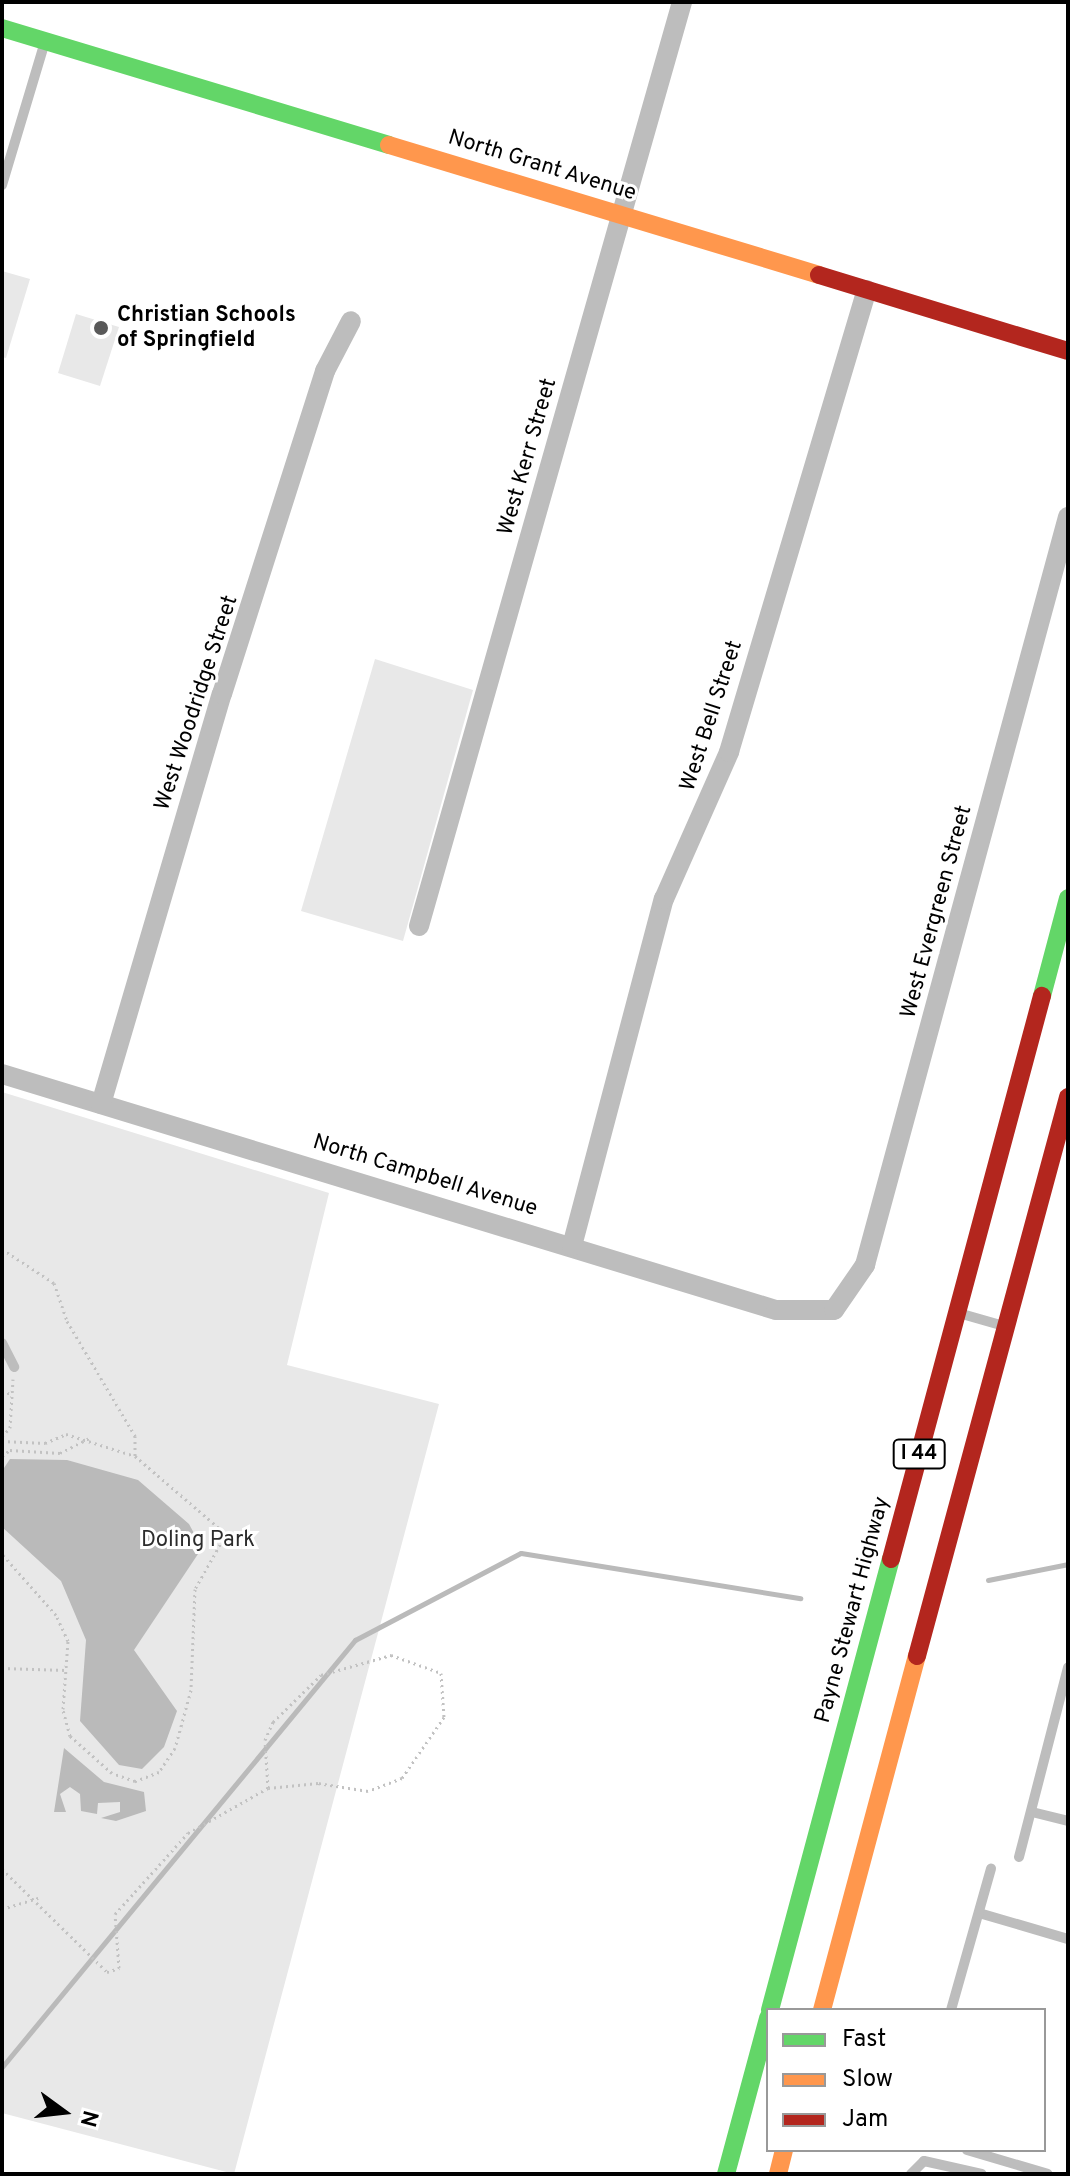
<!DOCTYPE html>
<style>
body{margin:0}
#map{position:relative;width:1070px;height:2176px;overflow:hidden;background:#fff;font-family:Overpass,sans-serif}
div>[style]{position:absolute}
.green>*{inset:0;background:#e8e8e8}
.water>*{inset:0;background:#bababa}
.stream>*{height:5px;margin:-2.5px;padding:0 2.5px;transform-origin:2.5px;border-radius:2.5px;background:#bababa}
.path>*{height:3px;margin-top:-1.5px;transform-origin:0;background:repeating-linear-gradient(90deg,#c2c2c2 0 2px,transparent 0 6px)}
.lane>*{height:10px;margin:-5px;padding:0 5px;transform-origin:5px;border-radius:5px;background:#bdbdbd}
.street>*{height:20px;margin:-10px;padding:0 10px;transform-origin:10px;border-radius:10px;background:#bdbdbd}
.fast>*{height:18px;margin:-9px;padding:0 9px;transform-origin:9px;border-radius:9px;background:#63d668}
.slow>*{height:18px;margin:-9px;padding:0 9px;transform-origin:9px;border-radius:9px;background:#ff974d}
.jam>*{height:18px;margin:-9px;padding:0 9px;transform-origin:9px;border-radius:9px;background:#b3261e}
.dots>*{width:22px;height:22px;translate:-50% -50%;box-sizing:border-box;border:4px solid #fff;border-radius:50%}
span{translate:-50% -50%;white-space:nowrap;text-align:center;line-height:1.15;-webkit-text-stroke:6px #fff;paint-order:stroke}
.shield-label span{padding:2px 6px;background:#fff;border:2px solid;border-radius:6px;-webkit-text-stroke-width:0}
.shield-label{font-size:20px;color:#000;font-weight:700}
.street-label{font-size:22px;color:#000}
.poi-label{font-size:22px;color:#000;font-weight:700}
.left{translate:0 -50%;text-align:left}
.park-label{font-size:22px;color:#2c2c2c}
.frame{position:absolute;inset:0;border:4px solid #000;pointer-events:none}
.legend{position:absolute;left:766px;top:2008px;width:280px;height:144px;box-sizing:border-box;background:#fff;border:2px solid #999;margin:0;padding:10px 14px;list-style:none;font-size:24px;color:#000}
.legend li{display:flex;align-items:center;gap:16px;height:40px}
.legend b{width:40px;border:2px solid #999}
.north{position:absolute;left:24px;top:2072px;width:80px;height:80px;-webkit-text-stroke:6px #fff;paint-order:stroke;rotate:105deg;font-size:22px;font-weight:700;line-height:32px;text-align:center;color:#000}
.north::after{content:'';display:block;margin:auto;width:28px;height:36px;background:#000;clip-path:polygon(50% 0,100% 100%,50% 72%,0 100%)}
</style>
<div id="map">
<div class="green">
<i style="clip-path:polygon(2px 271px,30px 279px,6px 358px,2px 357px)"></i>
<i style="clip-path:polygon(76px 314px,119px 327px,100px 386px,58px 373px)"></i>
<i style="clip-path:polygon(375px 659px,473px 690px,403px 941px,301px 911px)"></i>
<i style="clip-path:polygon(2px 1092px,329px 1193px,287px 1365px,439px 1404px,234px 2174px,2px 2113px)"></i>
</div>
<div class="water">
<i style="clip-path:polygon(10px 1459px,67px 1460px,138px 1480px,189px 1524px,202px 1548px,134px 1650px,177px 1711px,164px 1747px,142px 1769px,119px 1765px,80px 1721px,86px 1640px,61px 1581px,2px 1527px,2px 1471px)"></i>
<i style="clip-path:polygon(64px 1748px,104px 1782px,144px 1792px,146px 1811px,116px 1821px,101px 1818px,120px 1812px,120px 1802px,98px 1803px,97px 1814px,81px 1811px,80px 1794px,70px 1787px,60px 1794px,66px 1812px,54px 1812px)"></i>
</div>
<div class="stream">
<i style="left:988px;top:1580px;width:82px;rotate:-11.3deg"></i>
<i style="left:2px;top:2067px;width:554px;rotate:-50.42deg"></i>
<i style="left:355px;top:1640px;width:187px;rotate:-27.7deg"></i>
<i style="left:521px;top:1553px;width:283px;rotate:9.2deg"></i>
</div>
<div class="path">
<i style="left:2px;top:1249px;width:62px;rotate:33.2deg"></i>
<i style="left:54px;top:1283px;width:40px;rotate:71.1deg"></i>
<i style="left:67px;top:1321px;width:134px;rotate:59.4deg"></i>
<i style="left:135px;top:1436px;width:20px;rotate:90deg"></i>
<i style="left:2px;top:1390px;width:11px;rotate:27deg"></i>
<i style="left:2px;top:1436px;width:11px;rotate:-45deg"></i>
<i style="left:10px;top:1428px;width:49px;rotate:-86.5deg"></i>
<i style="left:2px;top:1441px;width:43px;rotate:2.7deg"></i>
<i style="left:45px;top:1443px;width:23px;rotate:-23deg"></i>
<i style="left:66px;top:1434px;width:72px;rotate:17.7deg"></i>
<i style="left:135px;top:1456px;width:120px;rotate:40.6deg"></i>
<i style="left:226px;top:1534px;width:63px;rotate:119.4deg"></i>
<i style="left:195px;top:1589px;width:101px;rotate:92.3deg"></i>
<i style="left:191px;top:1690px;width:60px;rotate:105.4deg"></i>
<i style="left:175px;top:1748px;width:29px;rotate:124deg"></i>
<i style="left:159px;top:1772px;width:26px;rotate:159deg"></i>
<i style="left:135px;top:1781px;width:24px;rotate:-161deg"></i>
<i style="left:112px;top:1773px;width:56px;rotate:-138.6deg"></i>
<i style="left:70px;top:1736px;width:28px;rotate:-105deg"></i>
<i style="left:63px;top:1709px;width:68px;rotate:-85.8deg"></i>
<i style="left:68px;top:1641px;width:29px;rotate:-115deg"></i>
<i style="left:56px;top:1615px;width:81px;rotate:-131.5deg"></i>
<i style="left:2px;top:1456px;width:10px;rotate:-37deg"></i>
<i style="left:10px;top:1450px;width:50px;rotate:3.4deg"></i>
<i style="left:60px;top:1453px;width:34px;rotate:-27deg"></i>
<i style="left:2px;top:1668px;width:64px;rotate:1.8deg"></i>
<i style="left:2px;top:1869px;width:147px;rotate:44.4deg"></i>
<i style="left:107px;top:1972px;width:13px;rotate:-18deg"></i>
<i style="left:119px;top:1968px;width:54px;rotate:-94.2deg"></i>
<i style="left:115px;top:1914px;width:109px;rotate:-48deg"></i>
<i style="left:188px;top:1833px;width:92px;rotate:-29.4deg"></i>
<i style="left:268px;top:1788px;width:48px;rotate:-93.6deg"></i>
<i style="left:265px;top:1740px;width:20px;rotate:-66deg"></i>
<i style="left:273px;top:1722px;width:67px;rotate:-44.4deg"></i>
<i style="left:321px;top:1675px;width:73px;rotate:-15.9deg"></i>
<i style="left:391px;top:1655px;width:53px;rotate:19.8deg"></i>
<i style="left:441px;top:1673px;width:44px;rotate:86.1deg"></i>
<i style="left:444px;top:1717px;width:74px;rotate:124.5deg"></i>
<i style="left:402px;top:1778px;width:36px;rotate:159deg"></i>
<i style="left:368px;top:1791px;width:51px;rotate:-170.9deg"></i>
<i style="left:318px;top:1783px;width:50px;rotate:174.3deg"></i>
<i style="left:2px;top:1909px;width:38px;rotate:-17deg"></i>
</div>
<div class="lane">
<i style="left:2px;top:185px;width:149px;rotate:-73.3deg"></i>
<i style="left:962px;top:1314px;width:40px;rotate:16deg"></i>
<i style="left:2px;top:1343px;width:27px;rotate:63deg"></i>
<i style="left:1032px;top:1812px;width:37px;rotate:14deg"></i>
<i style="left:1019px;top:1857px;width:196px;rotate:-75.5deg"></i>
<i style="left:979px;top:1913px;width:93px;rotate:16.3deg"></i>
<i style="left:951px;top:2010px;width:147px;rotate:-74.2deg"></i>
<i style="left:967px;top:2150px;width:84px;rotate:16.5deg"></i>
<i style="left:911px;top:2174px;width:18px;rotate:-45deg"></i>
<i style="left:924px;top:2161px;width:59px;rotate:12.6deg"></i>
</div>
<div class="street">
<i style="left:419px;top:926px;width:961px;rotate:-74.11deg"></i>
<i style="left:2px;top:1074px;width:809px;rotate:16.96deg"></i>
<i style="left:776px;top:1310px;width:58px"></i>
<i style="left:834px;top:1310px;width:55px;rotate:-55.4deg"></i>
<i style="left:865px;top:1265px;width:775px;rotate:-74.82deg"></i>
<i style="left:101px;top:1104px;width:427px;rotate:-73.6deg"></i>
<i style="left:222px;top:694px;width:339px;rotate:-72.3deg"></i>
<i style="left:325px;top:371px;width:56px;rotate:-62.5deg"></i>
<i style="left:572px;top:1246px;width:359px;rotate:-75.2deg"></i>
<i style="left:664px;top:899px;width:161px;rotate:-66.1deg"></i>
<i style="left:729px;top:752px;width:482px;rotate:-73.4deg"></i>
</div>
<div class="fast">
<i style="left:2px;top:28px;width:404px;rotate:16.8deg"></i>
<i style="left:1042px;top:996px;width:101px;rotate:-75.1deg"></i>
<i style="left:770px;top:2010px;width:467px;rotate:-75deg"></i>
<i style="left:726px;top:2174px;width:162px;rotate:-74.9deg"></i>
</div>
<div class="slow">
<i style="left:389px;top:145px;width:449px;rotate:16.8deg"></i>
<i style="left:822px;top:2010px;width:367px;rotate:-75deg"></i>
<i style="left:778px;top:2174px;width:25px;rotate:-76deg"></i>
</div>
<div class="jam">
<i style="left:819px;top:275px;width:260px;rotate:17deg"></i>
<i style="left:891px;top:1559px;width:583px;rotate:-74.99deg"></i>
<i style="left:917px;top:1656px;width:579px;rotate:-74.88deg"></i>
</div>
<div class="dots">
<i style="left:101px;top:328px;background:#595959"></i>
</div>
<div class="shield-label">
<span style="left:919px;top:1454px">I 44</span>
</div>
<div class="street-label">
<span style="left:542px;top:166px;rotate:17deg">North Grant Avenue</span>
<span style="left:528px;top:457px;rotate:-74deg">West Kerr Street</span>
<span style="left:197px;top:703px;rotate:-72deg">West Woodridge Street</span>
<span style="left:712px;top:716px;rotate:-72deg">West Bell Street</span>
<span style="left:937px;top:912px;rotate:-75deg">West Evergreen Street</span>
<span style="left:425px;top:1176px;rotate:17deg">North Campbell Avenue</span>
<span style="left:853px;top:1610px;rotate:-75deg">Payne Stewart Highway</span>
</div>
<div class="poi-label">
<span class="left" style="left:117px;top:328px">Christian Schools<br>of Springfield</span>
</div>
<div class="park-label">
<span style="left:198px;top:1541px">Doling Park</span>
</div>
<div class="frame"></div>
<ul class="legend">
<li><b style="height:10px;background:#63d668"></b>Fast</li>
<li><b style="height:10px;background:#ff974d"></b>Slow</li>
<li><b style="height:10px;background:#b3261e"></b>Jam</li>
</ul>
<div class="north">N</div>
</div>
